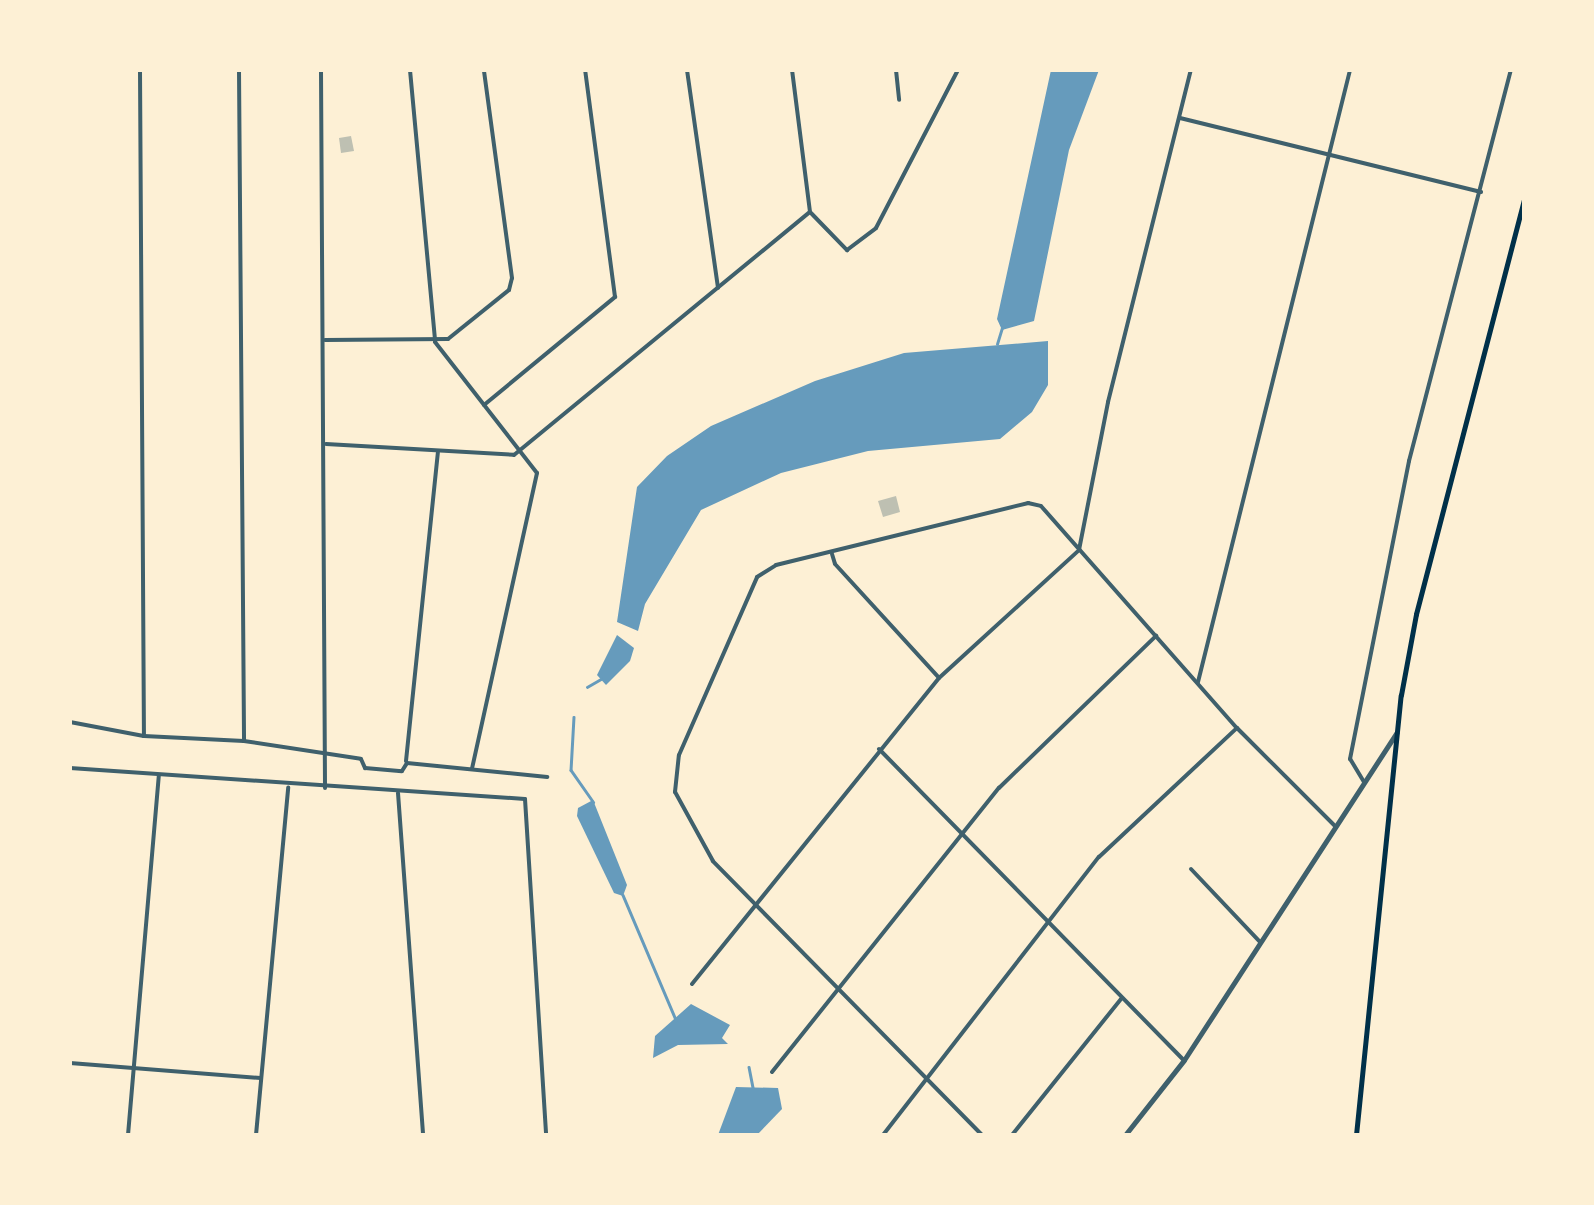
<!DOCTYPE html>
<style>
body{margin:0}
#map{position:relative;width:1594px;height:1205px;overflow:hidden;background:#fdf0d5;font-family:Ubuntu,sans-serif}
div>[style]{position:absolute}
.water>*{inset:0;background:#669bbc}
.stream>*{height:2.5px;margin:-1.25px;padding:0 1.25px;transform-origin:1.25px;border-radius:1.25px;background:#669bbc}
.building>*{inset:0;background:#bec0b2}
.minor>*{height:4px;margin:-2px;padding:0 2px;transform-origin:2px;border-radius:2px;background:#3f606c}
.tertiary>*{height:5px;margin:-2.5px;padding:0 2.5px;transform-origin:2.5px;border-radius:2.5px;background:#3f606c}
.secondary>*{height:5px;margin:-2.5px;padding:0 2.5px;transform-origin:2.5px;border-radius:2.5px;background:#003049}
span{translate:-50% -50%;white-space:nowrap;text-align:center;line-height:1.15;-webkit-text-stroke:9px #fdf0d5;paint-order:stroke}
.frame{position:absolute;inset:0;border:72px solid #fdf0d5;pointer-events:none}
</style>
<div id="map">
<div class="water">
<i style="clip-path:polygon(1051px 70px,1099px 70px,1069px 150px,1034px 321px,1002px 330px,997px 319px)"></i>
<i style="clip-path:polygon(1048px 341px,1048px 385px,1032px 412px,1000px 439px,868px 451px,781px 473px,701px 510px,645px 604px,638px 631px,617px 622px,637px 487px,667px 456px,711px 426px,815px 381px,904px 353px)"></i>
<i style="clip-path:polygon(617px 635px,634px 648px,630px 661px,606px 685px,597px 675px)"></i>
<i style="clip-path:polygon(593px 800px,627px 885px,623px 896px,614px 893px,577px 816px,578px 808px)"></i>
<i style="clip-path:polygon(691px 1004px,730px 1025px,722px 1038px,728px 1044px,678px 1045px,653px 1058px,655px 1036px)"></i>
<i style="clip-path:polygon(736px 1087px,778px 1088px,782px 1109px,757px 1135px,718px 1135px)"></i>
</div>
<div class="stream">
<i style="left:997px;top:344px;width:17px;rotate:-73deg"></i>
<i style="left:587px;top:687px;width:16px;rotate:-30deg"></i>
<i style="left:574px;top:717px;width:53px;rotate:93.2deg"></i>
<i style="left:571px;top:770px;width:39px;rotate:55deg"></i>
<i style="left:623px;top:895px;width:136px;rotate:67deg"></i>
<i style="left:749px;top:1067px;width:21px;rotate:79deg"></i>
</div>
<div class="building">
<i style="clip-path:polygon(351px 136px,354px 151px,341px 153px,339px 138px)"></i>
<i style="clip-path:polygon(896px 496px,900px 512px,883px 517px,878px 501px)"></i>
</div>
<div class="minor">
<i style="left:140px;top:70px;width:666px;rotate:89.66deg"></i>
<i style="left:239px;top:70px;width:671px;rotate:89.57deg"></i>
<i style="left:321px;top:70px;width:718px;rotate:89.68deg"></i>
<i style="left:410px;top:70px;width:273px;rotate:84.7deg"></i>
<i style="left:435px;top:342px;width:166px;rotate:52.1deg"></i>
<i style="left:537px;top:473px;width:303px;rotate:102.4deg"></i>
<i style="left:687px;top:70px;width:220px;rotate:81.9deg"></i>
<i style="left:896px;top:70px;width:30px;rotate:84deg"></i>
<i style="left:1180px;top:118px;width:310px;rotate:13.8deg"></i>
<i style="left:811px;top:213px;width:52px;rotate:45.8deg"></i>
<i style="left:847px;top:250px;width:36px;rotate:-37deg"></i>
<i style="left:876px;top:228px;width:178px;rotate:-62.6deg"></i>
<i style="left:325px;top:340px;width:123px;rotate:-0.5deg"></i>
<i style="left:448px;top:339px;width:78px;rotate:-38.8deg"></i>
<i style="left:509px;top:290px;width:12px;rotate:-76deg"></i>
<i style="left:512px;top:278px;width:210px;rotate:-97.7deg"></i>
<i style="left:484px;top:405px;width:170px;rotate:-39.5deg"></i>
<i style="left:615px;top:297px;width:229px;rotate:-97.5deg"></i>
<i style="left:326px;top:444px;width:188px;rotate:3.3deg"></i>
<i style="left:514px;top:455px;width:383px;rotate:-39.4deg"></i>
<i style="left:810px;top:212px;width:143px;rotate:-97.2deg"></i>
<i style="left:1079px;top:550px;width:151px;rotate:-78.9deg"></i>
<i style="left:1108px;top:402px;width:342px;rotate:-76deg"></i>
<i style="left:832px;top:554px;width:10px;rotate:73deg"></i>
<i style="left:835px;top:564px;width:154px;rotate:47.6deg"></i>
<i style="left:1198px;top:682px;width:631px;rotate:-76.05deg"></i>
<i style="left:70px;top:722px;width:75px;rotate:10.7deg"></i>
<i style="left:144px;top:736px;width:100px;rotate:2.9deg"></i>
<i style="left:244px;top:741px;width:118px;rotate:8.7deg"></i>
<i style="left:361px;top:759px;width:10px;rotate:66deg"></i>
<i style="left:365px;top:768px;width:37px;rotate:5deg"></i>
<i style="left:402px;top:771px;width:9px;rotate:-58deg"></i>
<i style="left:407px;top:763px;width:141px;rotate:5.7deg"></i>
<i style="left:879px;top:749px;width:436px;rotate:45.6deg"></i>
<i style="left:406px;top:761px;width:310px;rotate:-84.1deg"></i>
<i style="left:70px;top:768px;width:456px;rotate:3.9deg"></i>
<i style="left:525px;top:799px;width:337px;rotate:86.4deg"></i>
<i style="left:1364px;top:782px;width:27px;rotate:-121deg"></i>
<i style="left:1350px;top:759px;width:304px;rotate:-78.8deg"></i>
<i style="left:1409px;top:461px;width:404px;rotate:-75.4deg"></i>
<i style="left:398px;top:793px;width:343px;rotate:85.8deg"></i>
<i style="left:1191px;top:869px;width:100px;rotate:46.6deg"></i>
<i style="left:692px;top:984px;width:393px;rotate:-51.1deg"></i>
<i style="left:939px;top:678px;width:190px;rotate:-42.4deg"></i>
<i style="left:70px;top:1063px;width:191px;rotate:4.5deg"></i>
<i style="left:772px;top:1072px;width:364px;rotate:-51.4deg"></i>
<i style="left:999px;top:788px;width:219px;rotate:-44.1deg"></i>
<i style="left:128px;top:1135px;width:360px;rotate:-85.1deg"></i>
<i style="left:256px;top:1135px;width:349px;rotate:-84.7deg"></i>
<i style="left:883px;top:1135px;width:352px;rotate:-52.2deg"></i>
<i style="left:1099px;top:857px;width:189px;rotate:-43.1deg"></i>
<i style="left:982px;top:1135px;width:384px;rotate:-134.5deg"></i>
<i style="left:713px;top:861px;width:79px;rotate:-118.8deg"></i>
<i style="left:675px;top:792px;width:37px;rotate:-84deg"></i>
<i style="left:679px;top:755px;width:194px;rotate:-66.3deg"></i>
<i style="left:757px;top:577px;width:22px;rotate:-32deg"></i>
<i style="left:776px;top:565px;width:260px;rotate:-13.8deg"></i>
<i style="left:1028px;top:503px;width:13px;rotate:13deg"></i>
<i style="left:1041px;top:506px;width:296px;rotate:48.6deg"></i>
<i style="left:1237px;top:728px;width:140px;rotate:45deg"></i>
<i style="left:1012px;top:1135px;width:174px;rotate:-51.3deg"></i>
</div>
<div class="tertiary">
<i style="left:1125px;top:1135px;width:95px;rotate:-51.8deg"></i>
<i style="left:1184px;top:1060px;width:390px;rotate:-57deg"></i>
</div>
<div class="secondary">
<i style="left:1356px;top:1135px;width:442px;rotate:-84.2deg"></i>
<i style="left:1401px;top:695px;width:82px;rotate:-79.5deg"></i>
<i style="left:1416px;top:614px;width:428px;rotate:-75.4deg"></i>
</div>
<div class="frame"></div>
</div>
